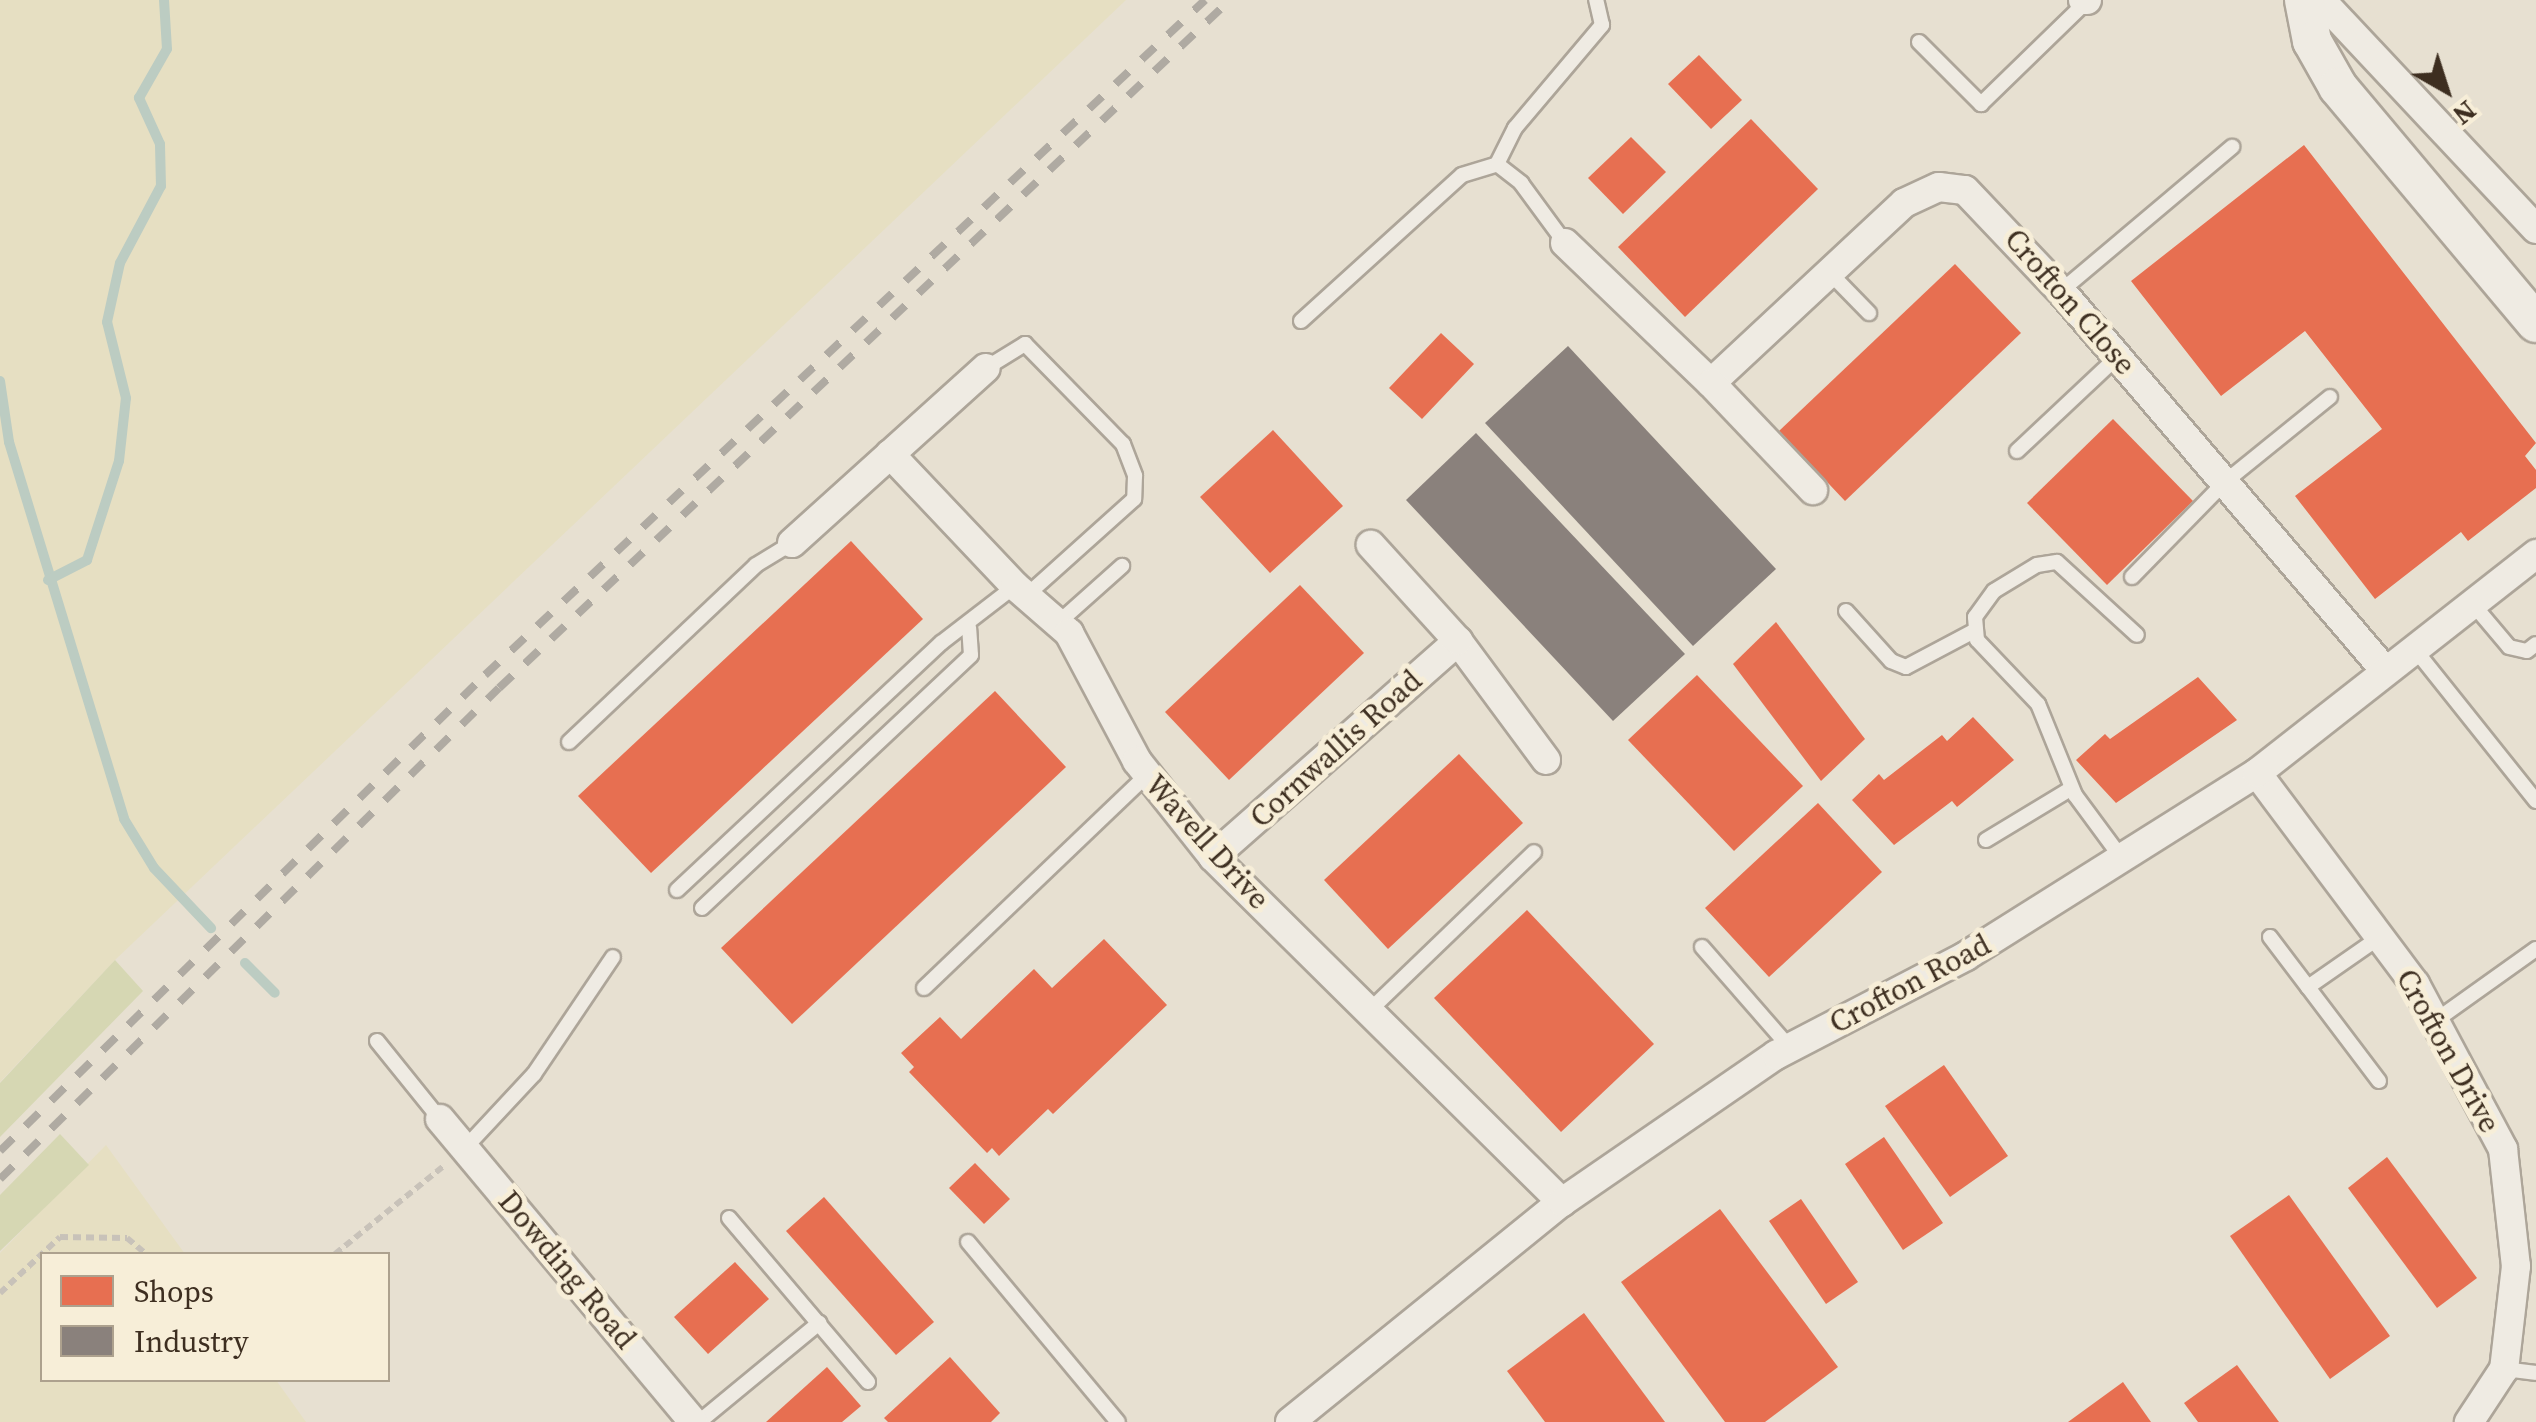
<!DOCTYPE html>
<style>
body{margin:0}
#map{position:relative;width:2536px;height:1422px;overflow:hidden;background:#e7e0d1;font-family:"Source Serif 4",serif}
div>[style]{position:absolute}
.farmland>*{inset:0;background:#e6dfc2}
.green>*{inset:0;background:#d6d7b3}
.shops>*{inset:0;background:#e76f51}
.industry>*{inset:0;background:#8a817c}
.stream>*{height:10px;margin:-5px;padding:0 5px;transform-origin:5px;border-radius:5px;background:#bcccc2}
.path>*{height:6px;margin-top:-3px;transform-origin:0;background:repeating-linear-gradient(90deg,#c8c2b9 0 8px,transparent 0 13px)}
.roads{filter:drop-shadow(2px 0 #ada599) drop-shadow(-2px 0 #ada599) drop-shadow(0 2px #ada599) drop-shadow(0 -2px #ada599)}
.service>*{height:14px;margin:-7px;padding:0 7px;transform-origin:7px;border-radius:7px;background:#efebe3}
.minor>*{height:28px;margin:-14px;padding:0 14px;transform-origin:14px;border-radius:14px;background:#efebe3}
.secondary>*{height:38px;margin:-19px;padding:0 19px;transform-origin:19px;border-radius:19px;background:#efebe3}
.rail>*{height:8px;margin-top:-4px;transform-origin:0;background:repeating-linear-gradient(90deg,#afaaa2 0 18px,transparent 0 36px)}
span{translate:-50% -50%;white-space:nowrap;text-align:center;line-height:1.15;-webkit-text-stroke:10px #f7eed8;paint-order:stroke}
.street-label{font-size:30px;color:#3d2e20}
.legend{position:absolute;left:40px;top:1252px;width:350px;height:130px;box-sizing:border-box;background:#f7eed8;border:2px solid #ada18e;margin:0;padding:12px 18px;list-style:none;font-size:30px;color:#3d2e20}
.legend li{display:flex;align-items:center;gap:20px;height:50px}
.legend b{width:50px;border:2px solid #ada18e}
.north{position:absolute;left:2396px;top:40px;width:100px;height:100px;-webkit-text-stroke:8px #f7eed8;paint-order:stroke;rotate:141deg;font-size:28px;font-weight:700;line-height:40px;text-align:center;color:#3d2e20}
.north::after{content:'';display:block;margin:auto;width:35px;height:45px;background:#3d2e20;clip-path:polygon(50% 0,100% 100%,50% 72%,0 100%)}
</style>
<div id="map">
<div class="farmland">
<i style="clip-path:polygon(0 0,1126px 0,115px 960px,0 1082px)"></i>
<i style="clip-path:polygon(106px 1145px,185px 1254px,42px 1254px,42px 1380px,276px 1380px,306px 1422px,0 1422px,0 1253px)"></i>
</div>
<div class="green">
<i style="clip-path:polygon(115px 960px,143px 991px,0 1137px,0 1083px)"></i>
<i style="clip-path:polygon(60px 1134px,89px 1165px,0 1251px,0 1195px)"></i>
</div>
<div class="shops">
<i style="clip-path:polygon(1699px 55px,1742px 100px,1711px 129px,1668px 84px)"></i>
<i style="clip-path:polygon(1751px 119px,1818px 189px,1685px 317px,1618px 247px)"></i>
<i style="clip-path:polygon(1631px 137px,1666px 172px,1623px 214px,1588px 178px)"></i>
<i style="clip-path:polygon(2304px 145px,2536px 443px,2525px 456px,2536px 470px,2536px 488px,2468px 541px,2461px 532px,2375px 599px,2295px 496px,2382px 429px,2305px 331px,2221px 396px,2131px 281px)"></i>
<i style="clip-path:polygon(1955px 264px,2021px 333px,1845px 501px,1779px 431px)"></i>
<i style="clip-path:polygon(1441px 333px,1474px 364px,1422px 419px,1389px 388px)"></i>
<i style="clip-path:polygon(2113px 419px,2193px 501px,2107px 585px,2027px 503px)"></i>
<i style="clip-path:polygon(1273px 430px,1343px 506px,1270px 573px,1200px 497px)"></i>
<i style="clip-path:polygon(851px 541px,923px 619px,651px 873px,578px 796px)"></i>
<i style="clip-path:polygon(1300px 585px,1364px 653px,1229px 780px,1165px 712px)"></i>
<i style="clip-path:polygon(1776px 622px,1865px 739px,1821px 781px,1733px 664px)"></i>
<i style="clip-path:polygon(1697px 675px,1803px 786px,1734px 851px,1628px 740px)"></i>
<i style="clip-path:polygon(2198px 677px,2237px 720px,2116px 803px,2076px 760px,2105px 734px,2110px 739px)"></i>
<i style="clip-path:polygon(995px 691px,1066px 767px,792px 1024px,721px 948px)"></i>
<i style="clip-path:polygon(1973px 717px,2014px 760px,1957px 807px,1952px 801px,1894px 845px,1852px 800px,1879px 774px,1884px 780px,1942px 735px,1947px 741px)"></i>
<i style="clip-path:polygon(1459px 754px,1523px 823px,1388px 949px,1324px 880px)"></i>
<i style="clip-path:polygon(1818px 803px,1882px 872px,1769px 977px,1705px 908px)"></i>
<i style="clip-path:polygon(1527px 910px,1654px 1044px,1561px 1132px,1434px 998px)"></i>
<i style="clip-path:polygon(1104px 939px,1167px 1005px,1053px 1114px,1048px 1109px,999px 1156px,992px 1148px,987px 1153px,909px 1072px,914px 1067px,901px 1053px,940px 1017px,961px 1039px,1034px 969px,1052px 988px)"></i>
<i style="clip-path:polygon(1944px 1065px,2008px 1156px,1950px 1197px,1885px 1106px)"></i>
<i style="clip-path:polygon(1884px 1137px,1943px 1223px,1903px 1250px,1845px 1164px)"></i>
<i style="clip-path:polygon(2387px 1157px,2477px 1278px,2437px 1308px,2348px 1188px)"></i>
<i style="clip-path:polygon(975px 1163px,1010px 1199px,984px 1224px,949px 1188px)"></i>
<i style="clip-path:polygon(2289px 1195px,2390px 1336px,2330px 1379px,2230px 1236px)"></i>
<i style="clip-path:polygon(824px 1197px,934px 1322px,896px 1355px,786px 1231px)"></i>
<i style="clip-path:polygon(1801px 1199px,1858px 1282px,1826px 1304px,1769px 1221px)"></i>
<i style="clip-path:polygon(1720px 1209px,1838px 1367px,1765px 1422px,1725px 1422px,1621px 1282px)"></i>
<i style="clip-path:polygon(735px 1262px,769px 1299px,708px 1354px,674px 1317px)"></i>
<i style="clip-path:polygon(1584px 1313px,1665px 1422px,1545px 1422px,1507px 1371px)"></i>
<i style="clip-path:polygon(950px 1357px,1000px 1413px,991px 1422px,888px 1422px,884px 1418px)"></i>
<i style="clip-path:polygon(2237px 1365px,2279px 1422px,2198px 1422px,2184px 1403px)"></i>
<i style="clip-path:polygon(827px 1367px,861px 1406px,842px 1422px,766px 1422px)"></i>
<i style="clip-path:polygon(2123px 1382px,2151px 1422px,2068px 1422px)"></i>
</div>
<div class="industry">
<i style="clip-path:polygon(1568px 346px,1776px 569px,1693px 646px,1485px 423px)"></i>
<i style="clip-path:polygon(1476px 433px,1685px 654px,1613px 721px,1406px 500px)"></i>
</div>
<div class="stream">
<i style="left:0;top:381px;width:62px;rotate:81.6deg"></i>
<i style="left:9px;top:442px;width:394px;rotate:73deg"></i>
<i style="left:124px;top:819px;width:57px;rotate:58.5deg"></i>
<i style="left:154px;top:868px;width:83px;rotate:46.5deg"></i>
<i style="left:48px;top:580px;width:44px;rotate:-27.1deg"></i>
<i style="left:87px;top:560px;width:104px;rotate:-72.1deg"></i>
<i style="left:119px;top:461px;width:63px;rotate:-83.7deg"></i>
<i style="left:126px;top:398px;width:78px;rotate:-104deg"></i>
<i style="left:107px;top:322px;width:60px;rotate:-77.6deg"></i>
<i style="left:120px;top:263px;width:87px;rotate:-62deg"></i>
<i style="left:161px;top:186px;width:42px;rotate:-91.4deg"></i>
<i style="left:160px;top:144px;width:51px;rotate:-114.5deg"></i>
<i style="left:139px;top:98px;width:56px;rotate:-60.3deg"></i>
<i style="left:167px;top:49px;width:49px;rotate:-93.5deg"></i>
<i style="left:245px;top:963px;width:42px;rotate:45deg"></i>
</div>
<div class="path">
<i style="left:335px;top:1254px;width:141px;rotate:-39deg"></i>
<i style="left:0;top:1293px;width:82px;rotate:-43deg"></i>
<i style="left:60px;top:1237px;width:67px;rotate:0.9deg"></i>
<i style="left:127px;top:1238px;width:25px;rotate:40deg"></i>
</div>
<div class="roads">
<div class="service">
<i style="left:1919px;top:42px;width:88px;rotate:45deg"></i>
<i style="left:1981px;top:104px;width:145px;rotate:-44.2deg"></i>
<i style="left:1497px;top:164px;width:40px;rotate:-63.4deg"></i>
<i style="left:1515px;top:128px;width:135px;rotate:-49.8deg"></i>
<i style="left:1602px;top:25px;width:26px;rotate:-103deg"></i>
<i style="left:1830px;top:273px;width:56px;rotate:45.7deg"></i>
<i style="left:2061px;top:291px;width:224px;rotate:-40.1deg"></i>
<i style="left:1301px;top:321px;width:217px;rotate:-42.2deg"></i>
<i style="left:1462px;top:175px;width:37px;rotate:-17deg"></i>
<i style="left:1497px;top:164px;width:31px;rotate:38deg"></i>
<i style="left:1521px;top:183px;width:74px;rotate:53.7deg"></i>
<i style="left:986px;top:368px;width:46px;rotate:-31.6deg"></i>
<i style="left:1025px;top:344px;width:140px;rotate:45.6deg"></i>
<i style="left:1123px;top:444px;width:34px;rotate:69deg"></i>
<i style="left:1135px;top:476px;width:23px;rotate:92deg"></i>
<i style="left:1134px;top:499px;width:145px;rotate:138.1deg"></i>
<i style="left:2017px;top:451px;width:139px;rotate:-43.2deg"></i>
<i style="left:2132px;top:577px;width:133px;rotate:-45.6deg"></i>
<i style="left:2225px;top:482px;width:135px;rotate:-39deg"></i>
<i style="left:2472px;top:603px;width:57px;rotate:49.9deg"></i>
<i style="left:2509px;top:647px;width:18px;rotate:13deg"></i>
<i style="left:2527px;top:651px;width:11px;rotate:-38deg"></i>
<i style="left:1846px;top:611px;width:67px;rotate:48deg"></i>
<i style="left:1891px;top:661px;width:16px;rotate:22deg"></i>
<i style="left:1906px;top:667px;width:79px;rotate:-27.9deg"></i>
<i style="left:1058px;top:623px;width:86px;rotate:-41.7deg"></i>
<i style="left:2413px;top:647px;width:197px;rotate:51.4deg"></i>
<i style="left:569px;top:742px;width:257px;rotate:-43.4deg"></i>
<i style="left:756px;top:565px;width:42px;rotate:-31.4deg"></i>
<i style="left:1986px;top:840px;width:100px;rotate:-31.2deg"></i>
<i style="left:2123px;top:860px;width:81px;rotate:-126.4deg"></i>
<i style="left:2075px;top:795px;width:98px;rotate:-112.1deg"></i>
<i style="left:2038px;top:704px;width:88px;rotate:-133.6deg"></i>
<i style="left:1977px;top:640px;width:23px;rotate:-95deg"></i>
<i style="left:1975px;top:617px;width:32px;rotate:-54deg"></i>
<i style="left:1994px;top:591px;width:50px;rotate:-31.2deg"></i>
<i style="left:2037px;top:565px;width:20px;rotate:-9deg"></i>
<i style="left:2057px;top:562px;width:108px;rotate:42.4deg"></i>
<i style="left:677px;top:890px;width:362px;rotate:-43.1deg"></i>
<i style="left:941px;top:643px;width:93px;rotate:-37.6deg"></i>
<i style="left:702px;top:908px;width:369px;rotate:-43.2deg"></i>
<i style="left:971px;top:655px;width:27px;rotate:-94deg"></i>
<i style="left:2270px;top:937px;width:63px;rotate:52.8deg"></i>
<i style="left:1702px;top:947px;width:134px;rotate:48.9deg"></i>
<i style="left:924px;top:988px;width:308px;rotate:-43.7deg"></i>
<i style="left:1369px;top:1011px;width:229px;rotate:-43.9deg"></i>
<i style="left:2435px;top:1021px;width:124px;rotate:-35.5deg"></i>
<i style="left:377px;top:1041px;width:100px;rotate:51.1deg"></i>
<i style="left:2379px;top:1081px;width:118px;rotate:-127.1deg"></i>
<i style="left:2308px;top:987px;width:88px;rotate:-34.8deg"></i>
<i style="left:465px;top:1148px;width:101px;rotate:-47deg"></i>
<i style="left:534px;top:1074px;width:141px;rotate:-56deg"></i>
<i style="left:729px;top:1218px;width:215px;rotate:49.7deg"></i>
<i style="left:968px;top:1242px;width:234px;rotate:50.2deg"></i>
<i style="left:2504px;top:1369px;width:32px;rotate:7deg"></i>
<i style="left:699px;top:1422px;width:156px;rotate:-39.5deg"></i>
</div>
<div class="minor">
<i style="left:2083px;top:0;width:4px"></i>
<i style="left:2321px;top:0;width:314px;rotate:46.8deg"></i>
<i style="left:1565px;top:243px;width:202px;rotate:43.8deg"></i>
<i style="left:1711px;top:383px;width:264px;rotate:-43deg"></i>
<i style="left:1904px;top:203px;width:38px;rotate:-25deg"></i>
<i style="left:1939px;top:187px;width:26px;rotate:7deg"></i>
<i style="left:1965px;top:190px;width:139px;rotate:46.5deg"></i>
<i style="left:2061px;top:291px;width:496px;rotate:49.5deg"></i>
<i style="left:1711px;top:383px;width:148px;rotate:46.4deg"></i>
<i style="left:890px;top:454px;width:182px;rotate:46.6deg"></i>
<i style="left:1015px;top:586px;width:72px;rotate:41deg"></i>
<i style="left:1069px;top:633px;width:145px;rotate:62deg"></i>
<i style="left:1137px;top:761px;width:122px;rotate:51.6deg"></i>
<i style="left:1213px;top:857px;width:491px;rotate:44.7deg"></i>
<i style="left:792px;top:543px;width:261px;rotate:-42.1deg"></i>
<i style="left:1458px;top:641px;width:148px;rotate:53.5deg"></i>
<i style="left:2257px;top:773px;width:264px;rotate:53.2deg"></i>
<i style="left:2415px;top:984px;width:187px;rotate:61.9deg"></i>
<i style="left:2503px;top:1149px;width:118px;rotate:83.7deg"></i>
<i style="left:2516px;top:1266px;width:104px;rotate:96.6deg"></i>
<i style="left:2504px;top:1369px;width:64px;rotate:123.4deg"></i>
<i style="left:1213px;top:857px;width:327px;rotate:-41.4deg"></i>
<i style="left:1458px;top:641px;width:130px;rotate:-132.2deg"></i>
<i style="left:440px;top:1119px;width:395px;rotate:50.1deg"></i>
<i style="left:1290px;top:1422px;width:350px;rotate:-39deg"></i>
<i style="left:1562px;top:1202px;width:260px;rotate:-34.5deg"></i>
<i style="left:1776px;top:1055px;width:214px;rotate:-27.5deg"></i>
<i style="left:1966px;top:956px;width:344px;rotate:-32.2deg"></i>
<i style="left:2257px;top:773px;width:355px;rotate:-38.1deg"></i>
</div>
<div class="secondary">
<i style="left:2304px;top:0;width:42px;rotate:79deg"></i>
<i style="left:2312px;top:41px;width:53px;rotate:60.5deg"></i>
<i style="left:2338px;top:87px;width:308px;rotate:50deg"></i>
</div>
</div>
<div class="rail">
<i style="left:0;top:1151px;width:680px;rotate:-44.46deg"></i>
<i style="left:485px;top:675px;width:987px;rotate:-43.15deg"></i>
<i style="left:0;top:1179px;width:700px;rotate:-44.54deg"></i>
<i style="left:499px;top:688px;width:1004px;rotate:-43.26deg"></i>
</div>
<div class="street-label">
<span style="left:2070px;top:302px;rotate:49deg">Crofton Close</span>
<span style="left:1336px;top:749px;rotate:-42deg">Cornwallis Road</span>
<span style="left:1207px;top:842px;rotate:48deg">Wavell Drive</span>
<span style="left:1910px;top:984px;rotate:-28deg">Crofton Road</span>
<span style="left:2448px;top:1051px;rotate:61deg">Crofton Drive</span>
<span style="left:567px;top:1270px;rotate:50deg">Dowding Road</span>
</div>
<ul class="legend">
<li><b style="height:28px;background:#e76f51"></b>Shops</li>
<li><b style="height:28px;background:#8a817c"></b>Industry</li>
</ul>
<div class="north">N</div>
</div>
